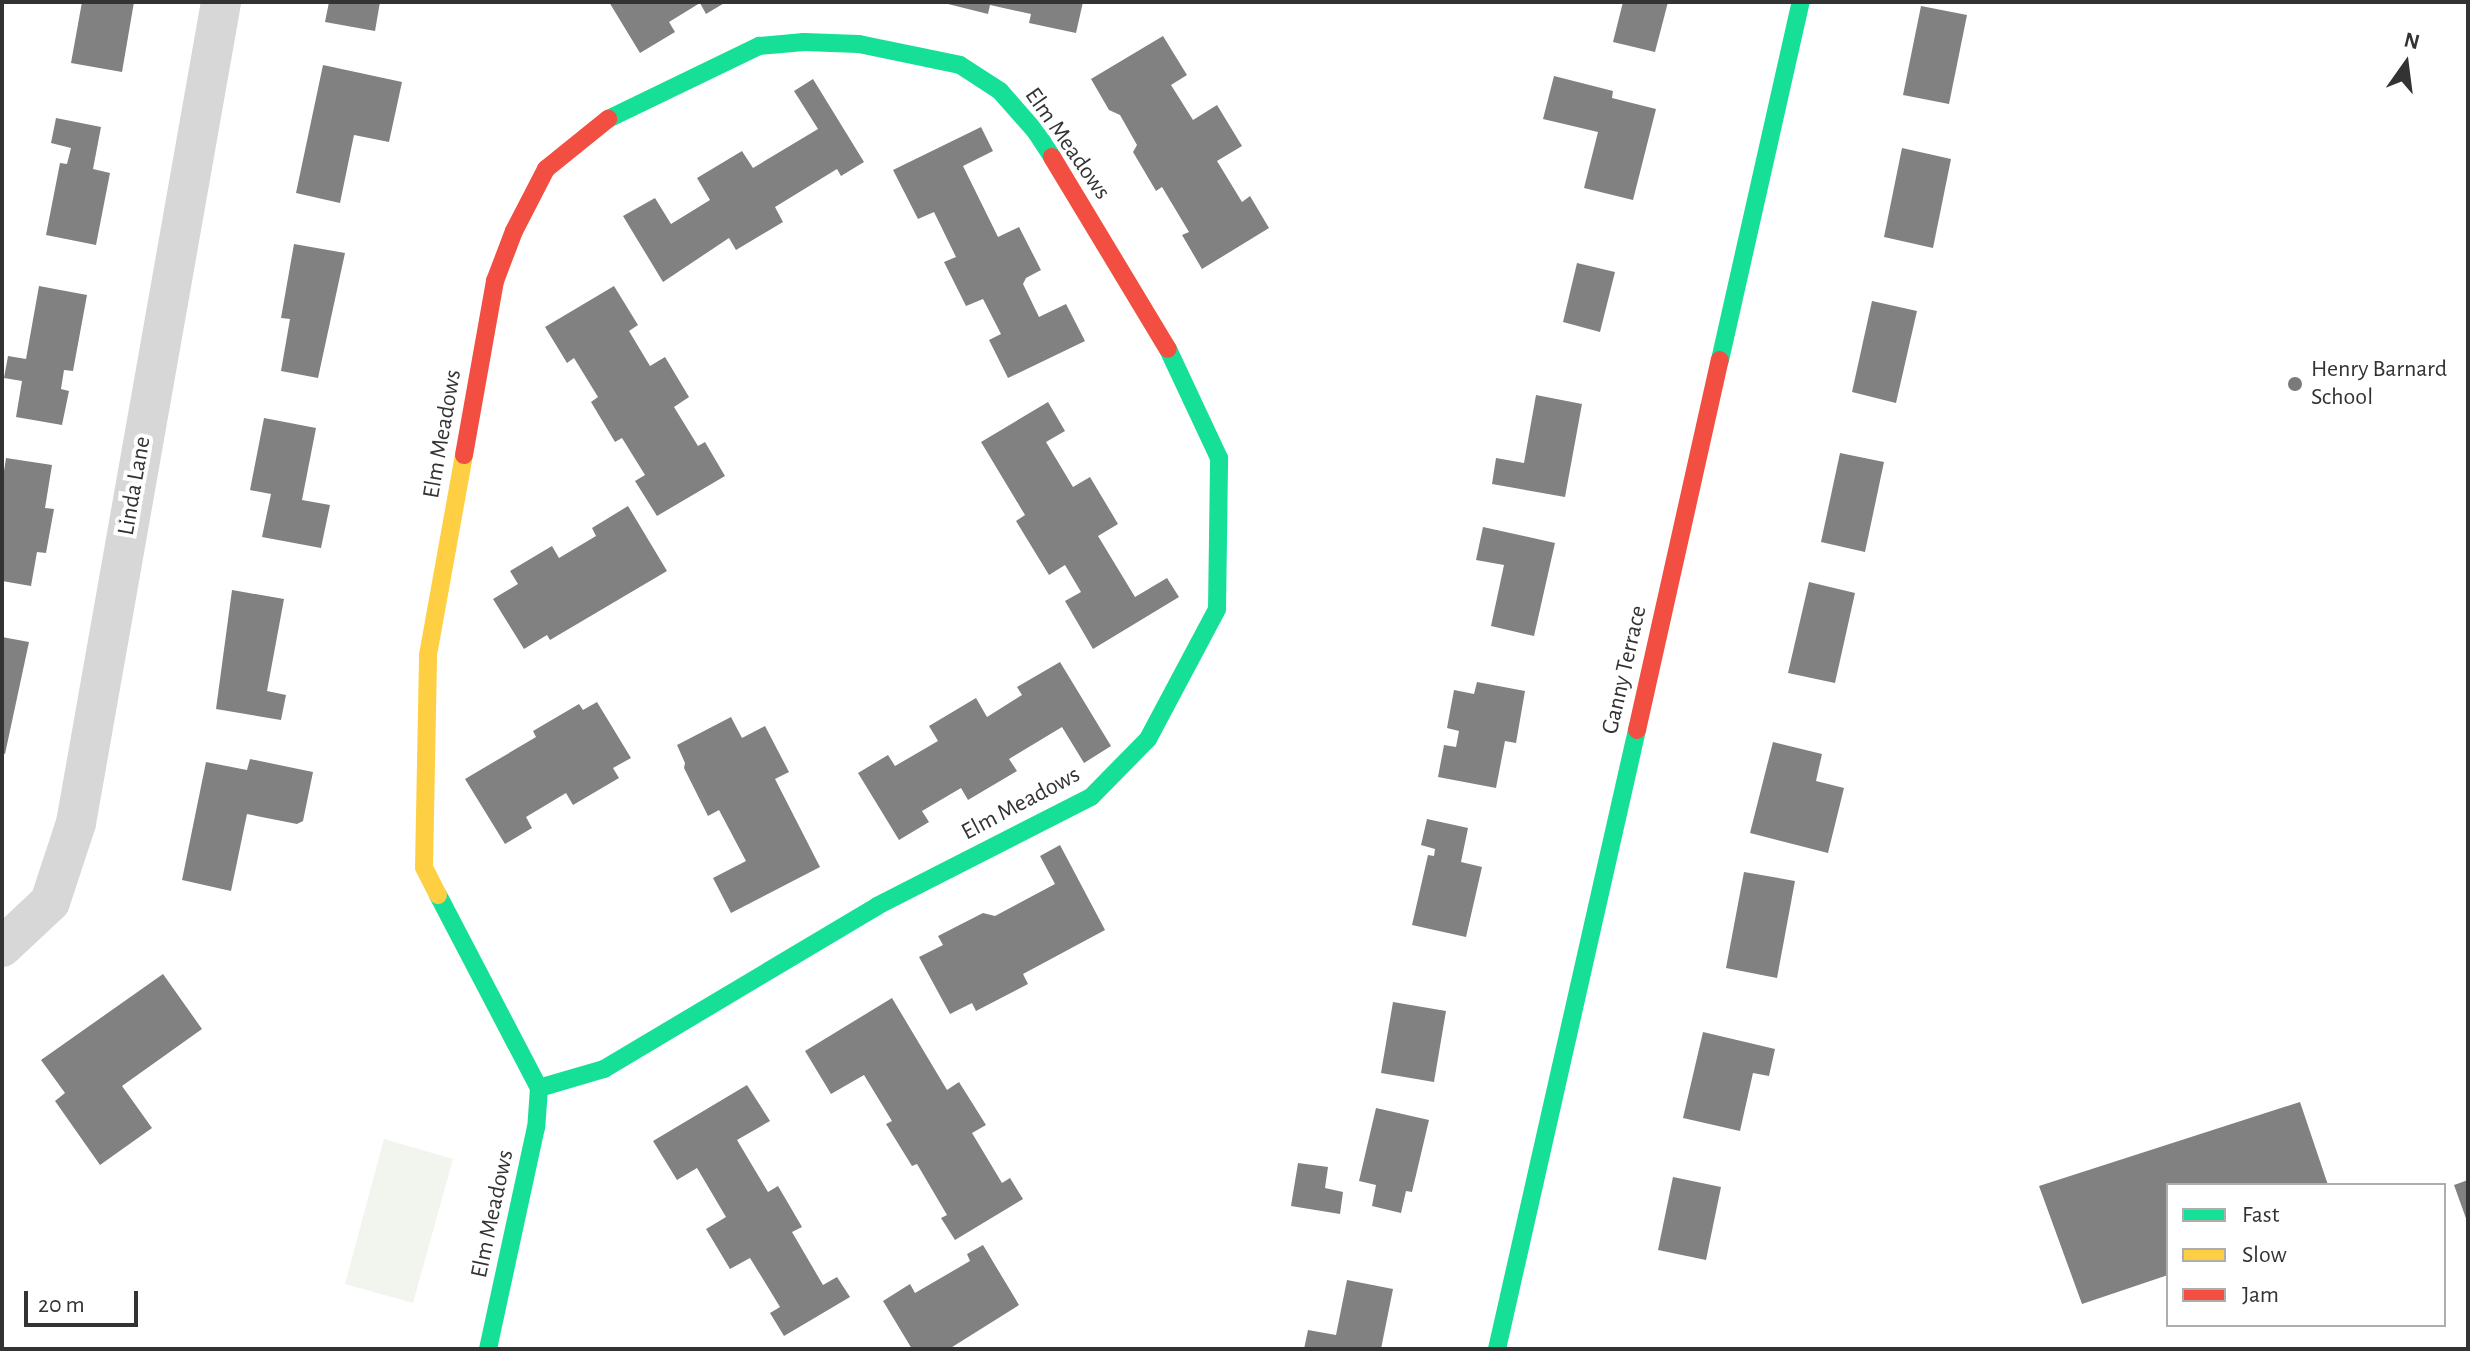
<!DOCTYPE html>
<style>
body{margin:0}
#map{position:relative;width:2470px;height:1351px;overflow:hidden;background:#fff;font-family:"Alegreya Sans",sans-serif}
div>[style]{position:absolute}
.green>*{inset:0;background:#f1f5ed}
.building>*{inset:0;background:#818181}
.street>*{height:40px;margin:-20px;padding:0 20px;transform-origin:20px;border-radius:20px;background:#d7d7d7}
.fast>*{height:18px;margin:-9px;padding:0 9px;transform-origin:9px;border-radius:9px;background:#16e098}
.slow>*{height:18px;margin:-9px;padding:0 9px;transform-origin:9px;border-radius:9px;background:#ffcf43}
.jam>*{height:18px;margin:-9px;padding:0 9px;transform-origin:9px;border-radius:9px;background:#f24e42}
.dots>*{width:22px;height:22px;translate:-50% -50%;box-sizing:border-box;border:4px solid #fff;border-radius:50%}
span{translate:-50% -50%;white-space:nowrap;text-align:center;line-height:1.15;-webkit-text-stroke:8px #fff;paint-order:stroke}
.street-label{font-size:24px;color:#333}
.poi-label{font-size:24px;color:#333}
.left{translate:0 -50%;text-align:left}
.frame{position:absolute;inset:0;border:4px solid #333;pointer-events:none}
.legend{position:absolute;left:2166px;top:1183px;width:280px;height:144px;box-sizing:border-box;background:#fff;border:2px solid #adadad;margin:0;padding:10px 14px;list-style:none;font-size:24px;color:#333}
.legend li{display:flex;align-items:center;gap:16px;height:40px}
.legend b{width:40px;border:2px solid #adadad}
.north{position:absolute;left:2366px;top:24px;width:80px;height:80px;-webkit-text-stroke:6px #fff;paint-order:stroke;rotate:14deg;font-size:22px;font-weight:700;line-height:32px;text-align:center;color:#333}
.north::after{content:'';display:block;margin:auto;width:28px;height:36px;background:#333;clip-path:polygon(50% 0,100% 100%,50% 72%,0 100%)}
.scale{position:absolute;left:24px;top:1291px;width:114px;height:36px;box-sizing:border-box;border:4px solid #333;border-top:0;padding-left:10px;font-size:24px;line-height:28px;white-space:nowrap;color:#333;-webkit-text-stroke:6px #fff;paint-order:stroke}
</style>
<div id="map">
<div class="green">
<i style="clip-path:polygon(384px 1139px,453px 1159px,413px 1303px,345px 1284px)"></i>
</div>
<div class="building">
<i style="clip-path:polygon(82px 2px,134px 2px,122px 72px,71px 63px)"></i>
<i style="clip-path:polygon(329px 2px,380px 2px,375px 31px,325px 22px)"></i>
<i style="clip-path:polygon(609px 2px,726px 2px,706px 14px,700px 3px,669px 22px,675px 32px,640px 53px)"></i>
<i style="clip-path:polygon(940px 2px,1083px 2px,1076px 33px,1029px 23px,1031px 14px,990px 5px,988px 14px)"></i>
<i style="clip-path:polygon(1623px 2px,1668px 2px,1655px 52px,1613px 42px)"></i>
<i style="clip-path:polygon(1921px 6px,1967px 15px,1949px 104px,1903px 95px)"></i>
<i style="clip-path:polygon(1163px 36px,1187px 75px,1171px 85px,1193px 120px,1217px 105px,1242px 146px,1217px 161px,1242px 202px,1250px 196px,1269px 228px,1202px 269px,1182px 235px,1189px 232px,1162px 187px,1156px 191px,1133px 152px,1137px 145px,1120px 115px,1109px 110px,1091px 79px)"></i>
<i style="clip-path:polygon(323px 65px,402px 82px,389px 142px,354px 135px,340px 203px,296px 193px)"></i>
<i style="clip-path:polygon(1554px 76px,1613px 91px,1612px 98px,1656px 109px,1633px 200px,1584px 188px,1598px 132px,1543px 119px)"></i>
<i style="clip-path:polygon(813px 79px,864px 162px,841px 176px,837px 169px,775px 207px,783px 222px,736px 250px,729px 238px,663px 282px,623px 216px,655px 198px,671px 224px,710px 200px,697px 178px,742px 151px,753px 168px,818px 129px,794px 91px)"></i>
<i style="clip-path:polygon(56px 118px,101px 127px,93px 169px,110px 173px,96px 245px,46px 235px,60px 163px,67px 164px,71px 148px,51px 143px)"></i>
<i style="clip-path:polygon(981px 127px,993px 151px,963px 166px,998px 237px,1019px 227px,1041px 270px,1026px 278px,1023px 284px,1039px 317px,1066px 304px,1085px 341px,1008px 378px,989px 340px,1001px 334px,983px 299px,966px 306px,944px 262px,956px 257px,934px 212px,918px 219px,893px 170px)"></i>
<i style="clip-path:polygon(1902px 148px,1951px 159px,1933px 248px,1884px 237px)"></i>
<i style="clip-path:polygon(294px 244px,345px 253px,318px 378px,281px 371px,290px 319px,281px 318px)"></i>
<i style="clip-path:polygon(1577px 263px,1615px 272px,1600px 332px,1563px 322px)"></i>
<i style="clip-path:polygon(39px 286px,87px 295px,73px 371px,64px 370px,61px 389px,69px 391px,62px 425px,16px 417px,22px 381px,4px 378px,8px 356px,26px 359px)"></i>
<i style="clip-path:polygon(614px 286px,638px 325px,629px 331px,650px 366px,665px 357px,689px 397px,674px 407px,698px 446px,705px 442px,725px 476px,657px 516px,635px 481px,645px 475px,622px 438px,615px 442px,591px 402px,598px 397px,574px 358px,567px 363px,545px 327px)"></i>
<i style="clip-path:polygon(1872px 301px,1917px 311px,1896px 403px,1852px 392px)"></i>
<i style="clip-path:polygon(1536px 395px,1582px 404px,1565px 497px,1492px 484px,1496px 458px,1524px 463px)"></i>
<i style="clip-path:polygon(1048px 402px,1065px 431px,1046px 442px,1073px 487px,1090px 477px,1118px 524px,1098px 536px,1135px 597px,1167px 578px,1179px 597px,1093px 649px,1065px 601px,1081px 592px,1065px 565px,1049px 575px,1016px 521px,1025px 515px,981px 442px)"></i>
<i style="clip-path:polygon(264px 418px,316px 428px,302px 500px,330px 505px,321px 548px,262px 537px,271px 494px,250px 490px)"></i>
<i style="clip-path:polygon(1840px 453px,1884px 462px,1865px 552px,1821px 542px)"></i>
<i style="clip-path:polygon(6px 458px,52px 465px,45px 508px,54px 509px,46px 553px,37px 552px,31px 586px,2px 581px,2px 484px)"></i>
<i style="clip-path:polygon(628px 506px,667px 571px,550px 640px,547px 635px,524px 649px,493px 599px,518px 584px,510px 571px,552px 546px,559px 558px,596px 536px,592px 528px)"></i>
<i style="clip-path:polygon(1483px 527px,1555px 543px,1534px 636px,1491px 626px,1504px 565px,1476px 560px)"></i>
<i style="clip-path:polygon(1809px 582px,1855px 593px,1835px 683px,1788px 673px)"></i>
<i style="clip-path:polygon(232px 590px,284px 599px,267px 691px,286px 695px,281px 720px,216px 709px)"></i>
<i style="clip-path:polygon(2px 637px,29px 642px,5px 754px,2px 753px)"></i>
<i style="clip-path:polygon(1060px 662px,1111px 746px,1084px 763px,1062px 727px,1009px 759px,1017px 771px,968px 800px,961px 788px,922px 811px,929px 822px,899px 840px,858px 773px,888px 755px,895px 766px,938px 741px,929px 726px,976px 698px,987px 717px,1022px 695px,1017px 687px)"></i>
<i style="clip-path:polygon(1477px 682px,1525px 691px,1516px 743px,1505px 741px,1496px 788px,1438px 777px,1444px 745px,1456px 747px,1459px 731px,1447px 728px,1454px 690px,1474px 694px)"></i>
<i style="clip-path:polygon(597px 702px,631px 758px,613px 768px,619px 778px,573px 805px,566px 793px,526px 817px,532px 828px,505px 844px,465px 779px,536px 737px,533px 731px,579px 704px,583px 710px)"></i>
<i style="clip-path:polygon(731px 717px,742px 738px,765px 726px,789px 772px,775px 779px,820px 867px,731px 913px,713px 878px,746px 861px,719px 810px,708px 816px,684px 768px,685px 763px,677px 745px)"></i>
<i style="clip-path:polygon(1773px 742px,1822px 754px,1816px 781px,1844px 788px,1828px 853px,1750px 833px)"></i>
<i style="clip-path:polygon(250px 759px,313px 772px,303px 821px,297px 824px,247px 814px,231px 891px,182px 880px,206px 762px,247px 770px)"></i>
<i style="clip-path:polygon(1427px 819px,1468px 828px,1461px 862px,1482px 867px,1466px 937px,1412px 925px,1428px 855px,1434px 856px,1435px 849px,1421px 845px)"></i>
<i style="clip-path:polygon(1060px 845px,1105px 930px,1023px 974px,1028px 984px,976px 1011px,972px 1003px,950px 1014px,919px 957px,943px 945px,938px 936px,983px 913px,995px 916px,1055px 884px,1040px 856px)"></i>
<i style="clip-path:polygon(1744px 872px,1795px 881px,1777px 978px,1726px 968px)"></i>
<i style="clip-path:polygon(163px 974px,202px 1029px,122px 1086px,152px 1128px,100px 1165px,55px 1101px,65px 1093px,41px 1060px)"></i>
<i style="clip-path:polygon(892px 998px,947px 1090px,959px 1082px,986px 1125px,972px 1133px,1002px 1183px,1010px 1178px,1023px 1199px,955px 1240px,941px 1218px,947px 1215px,917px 1164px,912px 1166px,886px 1124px,892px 1121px,864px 1075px,831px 1094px,805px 1051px)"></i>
<i style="clip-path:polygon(1393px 1002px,1446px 1011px,1434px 1082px,1381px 1073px)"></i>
<i style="clip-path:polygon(1703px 1032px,1775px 1049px,1769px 1076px,1753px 1073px,1740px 1131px,1683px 1118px)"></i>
<i style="clip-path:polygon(747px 1085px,770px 1121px,737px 1140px,768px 1192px,778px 1186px,802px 1227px,792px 1232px,823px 1285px,837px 1277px,850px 1297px,784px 1336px,770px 1313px,780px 1307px,750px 1258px,730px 1269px,706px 1229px,726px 1217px,697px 1168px,677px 1180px,653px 1141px)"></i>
<i style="clip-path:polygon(2300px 1102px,2328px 1185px,2168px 1185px,2168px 1275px,2082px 1304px,2039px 1186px)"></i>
<i style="clip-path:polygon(1376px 1108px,1429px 1120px,1412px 1192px,1406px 1191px,1401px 1213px,1372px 1206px,1376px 1185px,1359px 1181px)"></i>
<i style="clip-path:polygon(1298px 1163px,1328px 1167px,1325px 1188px,1343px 1192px,1340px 1214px,1291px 1206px)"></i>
<i style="clip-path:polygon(1673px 1177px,1721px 1187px,1706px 1260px,1658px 1250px)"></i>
<i style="clip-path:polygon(2468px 1180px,2468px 1224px,2454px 1185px)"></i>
<i style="clip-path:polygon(983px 1245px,1019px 1305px,949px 1349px,912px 1349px,883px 1301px,910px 1284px,915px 1293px,970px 1261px,967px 1254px)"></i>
<i style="clip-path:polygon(1347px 1280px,1393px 1289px,1381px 1349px,1304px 1349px,1308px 1330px,1336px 1335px)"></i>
</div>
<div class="street">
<i style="left:2px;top:947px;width:66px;rotate:-43.2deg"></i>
<i style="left:50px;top:902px;width:83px;rotate:-71.8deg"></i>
<i style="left:76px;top:823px;width:834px;rotate:-79.98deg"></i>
</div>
<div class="fast">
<i style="left:608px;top:119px;width:168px;rotate:-25.8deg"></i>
<i style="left:759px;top:46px;width:45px;rotate:-5.1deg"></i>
<i style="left:804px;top:42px;width:55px;rotate:2.1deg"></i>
<i style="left:859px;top:44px;width:103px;rotate:11.7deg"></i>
<i style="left:960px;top:65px;width:48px;rotate:33deg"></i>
<i style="left:1000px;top:91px;width:55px;rotate:48.7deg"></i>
<i style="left:1036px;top:132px;width:30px;rotate:57deg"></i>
<i style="left:1720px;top:360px;width:367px;rotate:-77.3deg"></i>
<i style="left:438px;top:895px;width:218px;rotate:62.4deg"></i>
<i style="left:539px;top:1088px;width:39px;rotate:94deg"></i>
<i style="left:536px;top:1127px;width:227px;rotate:102.2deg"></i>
<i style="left:539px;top:1088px;width:68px;rotate:-16.3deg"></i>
<i style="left:604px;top:1069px;width:318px;rotate:-30.8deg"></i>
<i style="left:877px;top:906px;width:240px;rotate:-27deg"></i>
<i style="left:1091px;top:797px;width:81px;rotate:-45.5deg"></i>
<i style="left:1148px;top:739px;width:147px;rotate:-62deg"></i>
<i style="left:1217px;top:609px;width:151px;rotate:-89.2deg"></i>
<i style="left:1219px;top:458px;width:120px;rotate:-115.1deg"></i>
<i style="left:1497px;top:1349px;width:635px;rotate:-77.26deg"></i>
</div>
<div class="slow">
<i style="left:438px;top:895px;width:31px;rotate:-117deg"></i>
<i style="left:424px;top:867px;width:212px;rotate:-88.9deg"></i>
<i style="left:428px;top:655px;width:203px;rotate:-79.8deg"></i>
</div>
<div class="jam">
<i style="left:1052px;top:157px;width:224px;rotate:58.9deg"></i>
<i style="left:464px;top:455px;width:177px;rotate:-79.9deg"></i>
<i style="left:495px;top:281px;width:53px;rotate:-69.2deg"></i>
<i style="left:514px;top:231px;width:70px;rotate:-62.7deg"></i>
<i style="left:546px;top:169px;width:80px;rotate:-38.9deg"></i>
<i style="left:1637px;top:730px;width:379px;rotate:-77.4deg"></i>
</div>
<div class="dots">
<i style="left:2295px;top:384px;background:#7a7a7a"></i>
</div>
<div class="street-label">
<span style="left:1067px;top:144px;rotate:55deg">Elm Meadows</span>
<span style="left:443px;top:434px;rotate:-80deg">Elm Meadows</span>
<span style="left:135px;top:486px;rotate:-80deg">Linda Lane</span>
<span style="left:1625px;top:670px;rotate:-77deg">Ganny Terrace</span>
<span style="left:1021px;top:804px;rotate:-28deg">Elm Meadows</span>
<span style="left:493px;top:1214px;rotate:-78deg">Elm Meadows</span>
</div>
<div class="poi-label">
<span class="left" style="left:2311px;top:384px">Henry Barnard<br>School</span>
</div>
<div class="frame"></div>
<ul class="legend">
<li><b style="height:10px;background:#16e098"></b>Fast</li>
<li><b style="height:10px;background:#ffcf43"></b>Slow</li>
<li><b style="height:10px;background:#f24e42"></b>Jam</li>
</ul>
<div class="north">N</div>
<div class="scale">20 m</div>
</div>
